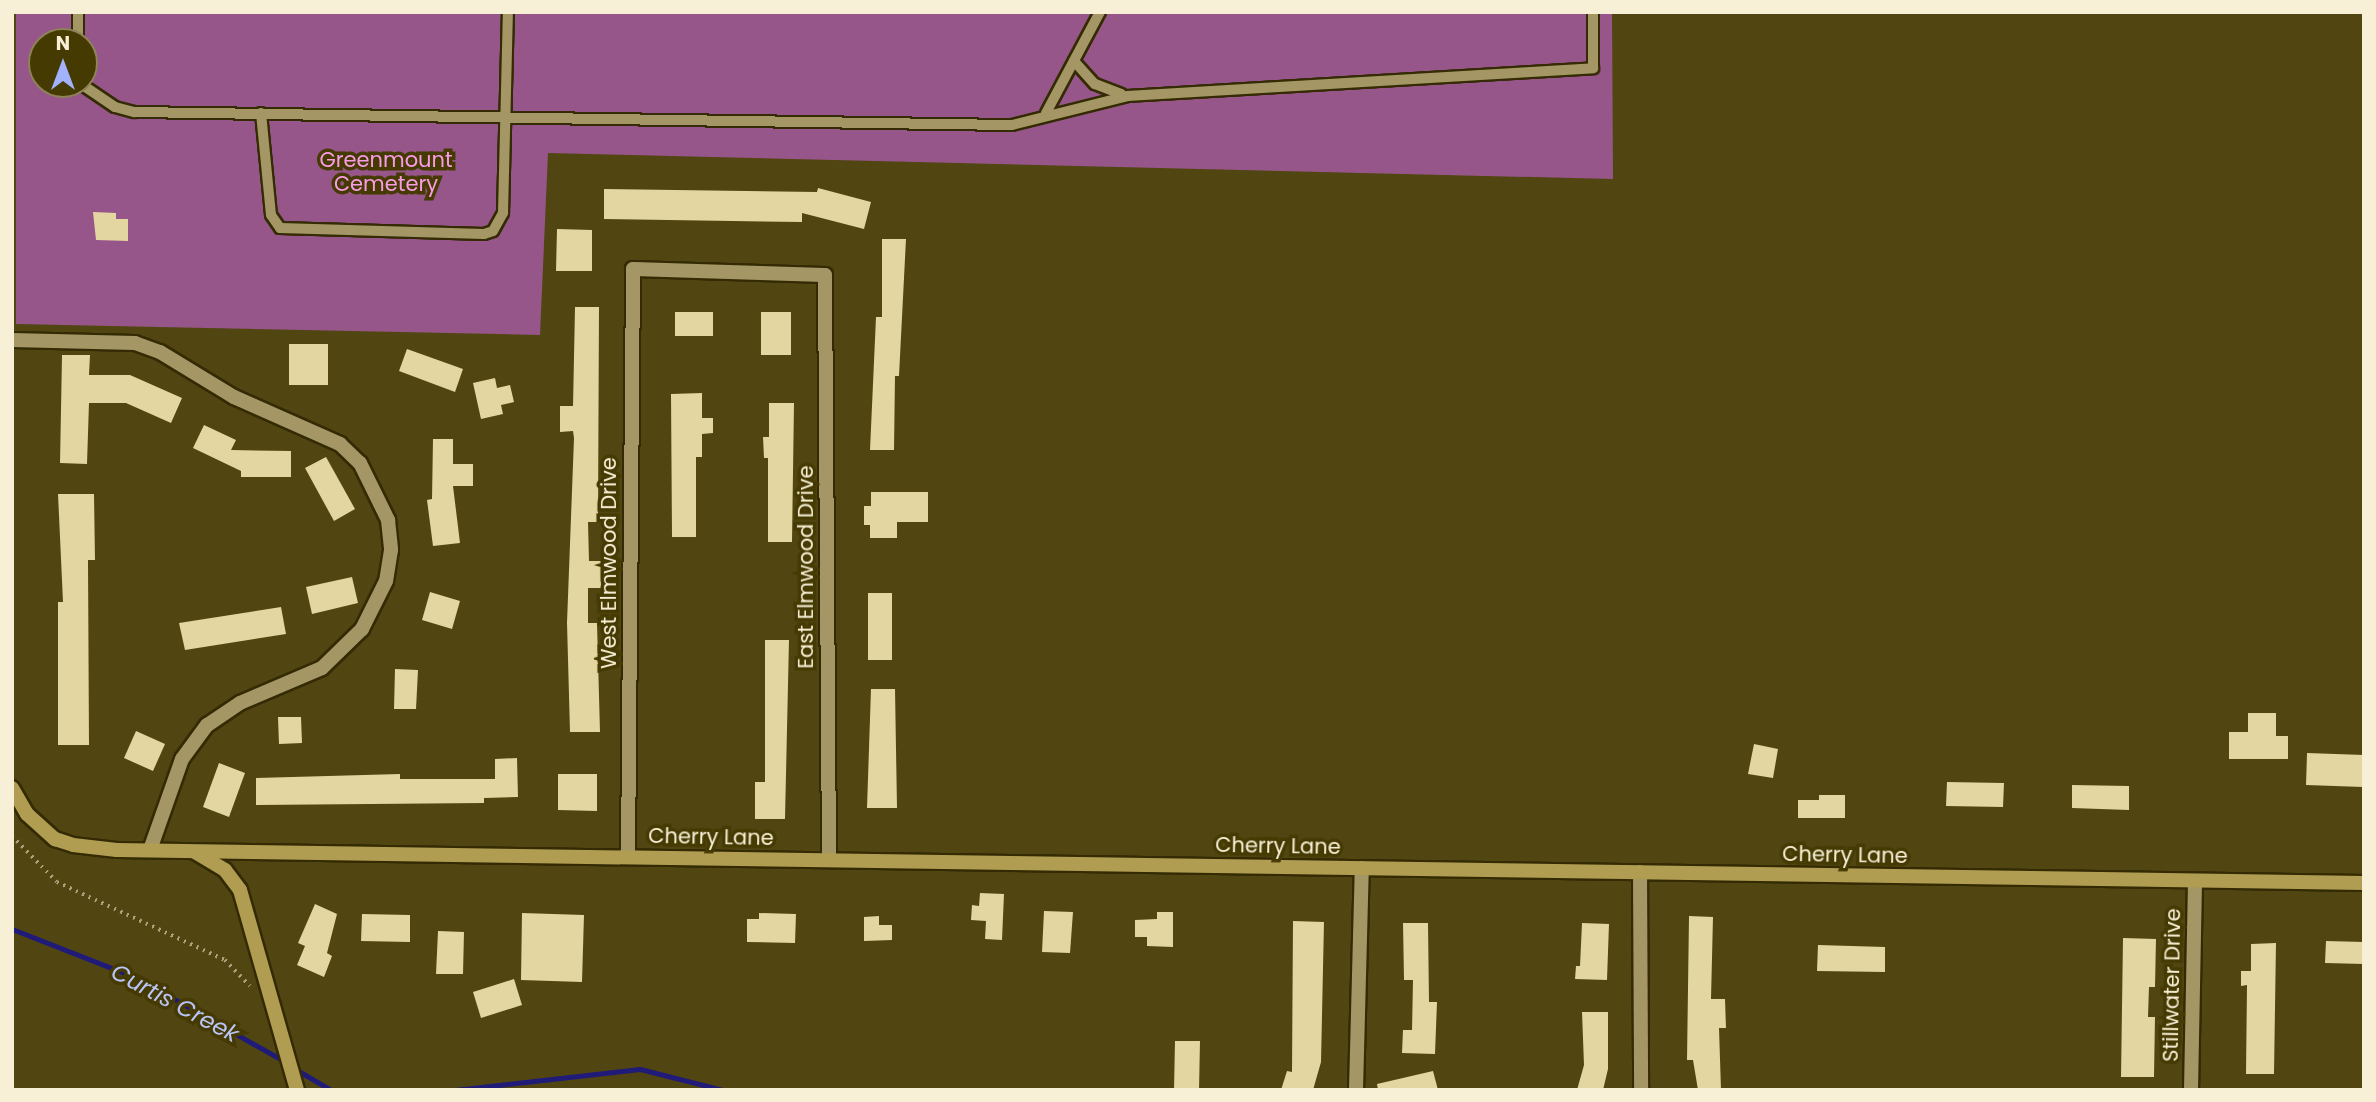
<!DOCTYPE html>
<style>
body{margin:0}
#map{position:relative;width:2376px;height:1102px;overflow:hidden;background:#514512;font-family:Poppins,sans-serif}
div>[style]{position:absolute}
.green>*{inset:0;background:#975689}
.stream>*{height:5px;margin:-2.5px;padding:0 2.5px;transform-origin:2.5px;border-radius:2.5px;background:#201b78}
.building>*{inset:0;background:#e3d6a1}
.path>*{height:3.5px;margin-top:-1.75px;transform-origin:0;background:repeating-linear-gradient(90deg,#aba27c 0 2px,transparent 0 7px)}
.roads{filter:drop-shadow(2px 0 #342b04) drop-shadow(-2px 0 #342b04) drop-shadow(0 2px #342b04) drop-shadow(0 -2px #342b04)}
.lane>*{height:10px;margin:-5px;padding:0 5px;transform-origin:5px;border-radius:5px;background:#a49765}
.street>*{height:14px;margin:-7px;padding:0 7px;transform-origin:7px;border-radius:7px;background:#a49765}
.secondary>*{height:14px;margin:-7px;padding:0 7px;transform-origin:7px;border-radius:7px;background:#b09d52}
span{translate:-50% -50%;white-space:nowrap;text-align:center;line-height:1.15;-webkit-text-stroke:7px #463a03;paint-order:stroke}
.park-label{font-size:21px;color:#f99be5}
.street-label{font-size:21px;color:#f7f0d6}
.water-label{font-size:23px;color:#b9c5f7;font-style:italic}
.frame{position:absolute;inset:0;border:14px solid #f7f0d6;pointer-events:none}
.north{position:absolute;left:28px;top:28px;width:70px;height:70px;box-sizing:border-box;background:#463a03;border:2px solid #8d8357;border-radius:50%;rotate:0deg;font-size:19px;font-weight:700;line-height:28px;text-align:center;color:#f7f0d6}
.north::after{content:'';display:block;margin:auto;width:24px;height:32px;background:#a3b2fd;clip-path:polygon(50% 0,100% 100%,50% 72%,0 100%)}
</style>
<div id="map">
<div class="green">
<i style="clip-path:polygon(evenodd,16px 12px,1612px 12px,1613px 179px,548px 153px,540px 335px,16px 324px,16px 12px,42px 42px,84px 42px,84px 84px,42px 84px,42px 42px)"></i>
</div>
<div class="stream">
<i style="left:12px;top:929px;width:134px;rotate:21.4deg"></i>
<i style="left:137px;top:978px;width:172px;rotate:29.5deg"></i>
<i style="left:295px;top:1069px;width:42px;rotate:30.3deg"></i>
<i style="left:455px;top:1090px;width:186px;rotate:-6.5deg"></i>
<i style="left:640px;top:1069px;width:86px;rotate:14.2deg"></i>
</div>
<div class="building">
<i style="clip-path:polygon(818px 188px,871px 202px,864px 229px,802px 213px,802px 222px,604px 219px,604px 189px,817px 192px)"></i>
<i style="clip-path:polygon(93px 212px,116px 213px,116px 219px,128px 219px,128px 241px,96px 240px)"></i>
<i style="clip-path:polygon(557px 229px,592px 230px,592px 271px,556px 271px)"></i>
<i style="clip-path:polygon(882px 239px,906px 239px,899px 376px,895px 376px,894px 450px,870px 450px,876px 317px,882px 317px)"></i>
<i style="clip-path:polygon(575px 307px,599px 307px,598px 522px,588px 522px,589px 561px,601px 561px,601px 588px,588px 588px,588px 623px,597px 623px,600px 732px,570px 732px,567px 623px,574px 438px,573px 431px,560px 432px,560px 406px,573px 406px)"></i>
<i style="clip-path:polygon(675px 312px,713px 312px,713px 336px,675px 336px)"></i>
<i style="clip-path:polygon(761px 312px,791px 312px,791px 355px,761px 355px)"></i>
<i style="clip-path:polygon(289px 344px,328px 344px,328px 385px,289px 385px)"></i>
<i style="clip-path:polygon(407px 349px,463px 369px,455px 392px,399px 371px)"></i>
<i style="clip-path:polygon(62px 355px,90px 355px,89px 375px,130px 375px,182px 398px,171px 423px,126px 403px,89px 403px,87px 464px,60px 463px)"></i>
<i style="clip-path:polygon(495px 378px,497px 388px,510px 385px,514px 402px,501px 405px,503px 414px,481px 419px,473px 383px)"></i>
<i style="clip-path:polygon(702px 393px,702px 418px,713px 418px,713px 433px,702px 434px,702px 457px,696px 457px,696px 537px,672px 537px,671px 394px)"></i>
<i style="clip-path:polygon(769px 403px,794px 403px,792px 542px,768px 542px,768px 458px,764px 458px,763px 437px,769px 437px)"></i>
<i style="clip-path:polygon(204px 425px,236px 440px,231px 450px,291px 451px,291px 477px,241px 477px,241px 471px,193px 448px)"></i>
<i style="clip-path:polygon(433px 439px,453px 439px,453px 464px,473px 464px,473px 486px,453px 486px,460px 543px,433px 546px,427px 500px,432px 499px)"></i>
<i style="clip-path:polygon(326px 457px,355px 509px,334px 521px,305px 468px)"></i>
<i style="clip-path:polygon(871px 492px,928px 492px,928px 522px,897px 522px,897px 538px,870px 538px,870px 525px,864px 525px,864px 506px,871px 506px)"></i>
<i style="clip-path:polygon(58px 494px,94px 494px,95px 560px,88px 560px,89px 745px,58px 745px,58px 602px,63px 602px)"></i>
<i style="clip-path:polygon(352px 577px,358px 603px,312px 614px,306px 587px)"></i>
<i style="clip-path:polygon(430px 592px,460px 601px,452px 629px,422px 620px)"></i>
<i style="clip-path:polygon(868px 593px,892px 593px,892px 660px,868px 660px)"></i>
<i style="clip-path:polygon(281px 607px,286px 634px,185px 650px,179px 623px)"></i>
<i style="clip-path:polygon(765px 640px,789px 640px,785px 819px,755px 819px,755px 782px,765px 782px)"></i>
<i style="clip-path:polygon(395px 669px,418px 670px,416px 709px,394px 709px)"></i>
<i style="clip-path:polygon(871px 689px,895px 689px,897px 808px,867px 808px)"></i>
<i style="clip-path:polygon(2248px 713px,2276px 713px,2276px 736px,2288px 736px,2288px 759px,2229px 759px,2229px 732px,2248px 732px)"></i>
<i style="clip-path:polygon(278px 717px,301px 717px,302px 743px,279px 744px)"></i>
<i style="clip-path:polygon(136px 731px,165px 744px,153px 771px,124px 758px)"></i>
<i style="clip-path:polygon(1754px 744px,1778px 749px,1773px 778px,1748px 774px)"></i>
<i style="clip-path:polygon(2307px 753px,2364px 755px,2363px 787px,2306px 785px)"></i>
<i style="clip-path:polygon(517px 758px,518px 797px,484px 798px,484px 803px,256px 805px,256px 778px,400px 774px,400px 779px,495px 779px,495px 759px)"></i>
<i style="clip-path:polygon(219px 763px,245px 773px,229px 817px,203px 807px)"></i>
<i style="clip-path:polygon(558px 774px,597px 774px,597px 811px,558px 810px)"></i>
<i style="clip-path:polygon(1947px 782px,2004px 783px,2003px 807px,1946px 806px)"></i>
<i style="clip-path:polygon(2072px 785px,2129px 786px,2129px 810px,2072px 808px)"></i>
<i style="clip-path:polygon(1819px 795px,1845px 795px,1845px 818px,1798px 818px,1798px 800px,1819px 800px)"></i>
<i style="clip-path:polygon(980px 893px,1004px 894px,1002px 940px,985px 939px,986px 921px,971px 920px,972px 905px,979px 906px)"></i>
<i style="clip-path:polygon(315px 904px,337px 914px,327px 953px,332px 956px,324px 977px,297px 965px,305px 946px,298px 943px)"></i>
<i style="clip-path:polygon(1044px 911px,1073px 912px,1070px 953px,1042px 952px)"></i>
<i style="clip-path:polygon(1157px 912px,1173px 912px,1173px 947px,1147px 946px,1147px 937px,1135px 937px,1135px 920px,1157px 919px)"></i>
<i style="clip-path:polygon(522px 913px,584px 915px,582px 982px,521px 980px)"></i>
<i style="clip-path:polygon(759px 913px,796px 914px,795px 943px,747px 942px,747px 919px,759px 919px)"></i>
<i style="clip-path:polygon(362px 914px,410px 915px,410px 942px,361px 941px)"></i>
<i style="clip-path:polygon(879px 916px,879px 925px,892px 925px,892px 940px,864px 941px,864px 917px)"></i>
<i style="clip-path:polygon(1689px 916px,1713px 917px,1711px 999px,1725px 999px,1726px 1028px,1719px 1028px,1721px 1090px,1698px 1090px,1693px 1060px,1687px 1060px)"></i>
<i style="clip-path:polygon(1293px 921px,1324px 922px,1321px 1062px,1313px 1090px,1281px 1090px,1287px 1071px,1292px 1072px)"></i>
<i style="clip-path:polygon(1403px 923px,1428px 923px,1429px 1002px,1437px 1002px,1435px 1054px,1402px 1053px,1403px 1030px,1412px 1030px,1413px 980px,1404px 980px)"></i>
<i style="clip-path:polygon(1582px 923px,1609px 924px,1607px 980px,1575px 979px,1576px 966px,1580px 966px)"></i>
<i style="clip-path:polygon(438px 931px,464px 932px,463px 974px,436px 974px)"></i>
<i style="clip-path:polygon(2123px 938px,2156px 939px,2155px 987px,2149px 987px,2148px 1017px,2155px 1017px,2154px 1077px,2121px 1077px)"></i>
<i style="clip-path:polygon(2326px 941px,2364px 942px,2364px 964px,2325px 963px)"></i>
<i style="clip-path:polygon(2276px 943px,2274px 1074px,2246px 1074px,2247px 985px,2241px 986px,2241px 971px,2251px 971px,2251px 944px)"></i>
<i style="clip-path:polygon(1818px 945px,1885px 947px,1885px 972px,1817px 971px)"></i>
<i style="clip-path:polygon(514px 979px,522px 1005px,481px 1018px,473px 992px)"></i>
<i style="clip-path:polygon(1582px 1012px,1608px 1012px,1608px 1069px,1603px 1090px,1577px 1090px,1584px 1065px)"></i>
<i style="clip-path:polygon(1175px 1041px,1200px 1041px,1199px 1090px,1174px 1090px)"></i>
<i style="clip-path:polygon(1433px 1071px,1438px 1090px,1378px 1090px,1377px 1084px)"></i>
</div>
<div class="path">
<i style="left:12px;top:836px;width:64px;rotate:45.6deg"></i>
<i style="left:57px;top:882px;width:185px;rotate:24.9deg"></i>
<i style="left:225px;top:960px;width:36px;rotate:46deg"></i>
</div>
<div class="roads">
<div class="lane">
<i style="left:78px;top:12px;width:30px;rotate:90deg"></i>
<i style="left:1074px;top:61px;width:31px;rotate:48deg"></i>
<i style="left:1095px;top:84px;width:28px;rotate:21deg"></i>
<i style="left:81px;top:84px;width:41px;rotate:34.1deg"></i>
<i style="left:115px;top:107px;width:20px;rotate:15deg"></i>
<i style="left:134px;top:112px;width:878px;rotate:0.85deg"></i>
<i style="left:1012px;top:125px;width:120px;rotate:-14deg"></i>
<i style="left:1128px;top:96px;width:466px;rotate:-3.4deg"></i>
<i style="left:1593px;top:68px;width:56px;rotate:-90deg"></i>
<i style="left:261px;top:113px;width:102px;rotate:84.4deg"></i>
<i style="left:271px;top:215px;width:16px;rotate:55deg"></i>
<i style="left:280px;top:228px;width:204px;rotate:1.7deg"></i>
<i style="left:484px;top:234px;width:9px;rotate:-18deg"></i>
<i style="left:493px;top:231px;width:21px;rotate:-61deg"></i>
<i style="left:503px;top:213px;width:201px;rotate:-88.6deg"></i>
<i style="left:1046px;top:113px;width:115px;rotate:-61.9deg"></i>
</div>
<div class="street">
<i style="left:12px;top:340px;width:123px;rotate:1.4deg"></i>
<i style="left:135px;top:343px;width:27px;rotate:20deg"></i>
<i style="left:160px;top:352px;width:87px;rotate:31.3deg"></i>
<i style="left:234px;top:397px;width:116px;rotate:23.9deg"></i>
<i style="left:340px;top:444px;width:28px;rotate:44deg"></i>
<i style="left:360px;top:463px;width:64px;rotate:63.8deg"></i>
<i style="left:388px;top:520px;width:30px;rotate:84deg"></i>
<i style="left:391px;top:550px;width:31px;rotate:99deg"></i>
<i style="left:386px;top:581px;width:54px;rotate:116.6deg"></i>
<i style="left:362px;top:629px;width:56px;rotate:135.7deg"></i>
<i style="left:322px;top:668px;width:89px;rotate:156.9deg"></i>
<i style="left:240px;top:703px;width:40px;rotate:146deg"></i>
<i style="left:207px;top:725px;width:42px;rotate:126.3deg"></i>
<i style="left:182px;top:759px;width:96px;rotate:109.4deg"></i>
<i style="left:628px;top:857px;width:588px;rotate:-89.51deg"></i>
<i style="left:633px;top:269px;width:192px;rotate:1.8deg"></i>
<i style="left:825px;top:275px;width:584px;rotate:89.61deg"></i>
<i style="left:1640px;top:872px;width:218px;rotate:89.7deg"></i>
<i style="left:1356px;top:1090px;width:222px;rotate:-88.5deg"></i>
<i style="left:2191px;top:1090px;width:209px;rotate:-88.9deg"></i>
</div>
<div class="secondary">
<i style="left:12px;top:788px;width:30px;rotate:60deg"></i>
<i style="left:27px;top:814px;width:38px;rotate:42deg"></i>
<i style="left:55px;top:839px;width:19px;rotate:18deg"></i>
<i style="left:73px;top:845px;width:44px;rotate:6.5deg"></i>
<i style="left:117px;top:850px;width:2247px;rotate:0.84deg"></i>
<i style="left:195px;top:852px;width:35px;rotate:31deg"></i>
<i style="left:225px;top:870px;width:25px;rotate:53deg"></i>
<i style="left:240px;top:890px;width:208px;rotate:74.1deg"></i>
</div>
</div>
<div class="park-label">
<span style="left:386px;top:172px">Greenmount<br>Cemetery</span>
</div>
<div class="street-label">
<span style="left:609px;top:563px;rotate:-90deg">West Elmwood Drive</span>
<span style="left:806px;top:567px;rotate:-90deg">East Elmwood Drive</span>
<span style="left:711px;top:837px;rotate:1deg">Cherry Lane</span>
<span style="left:1278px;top:846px;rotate:1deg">Cherry Lane</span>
<span style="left:1845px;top:855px;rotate:1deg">Cherry Lane</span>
<span style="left:2172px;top:985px;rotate:-89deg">Stillwater Drive</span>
</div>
<div class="water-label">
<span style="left:175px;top:1003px;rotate:28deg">Curtis Creek</span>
</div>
<div class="frame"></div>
<div class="north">N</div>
</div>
